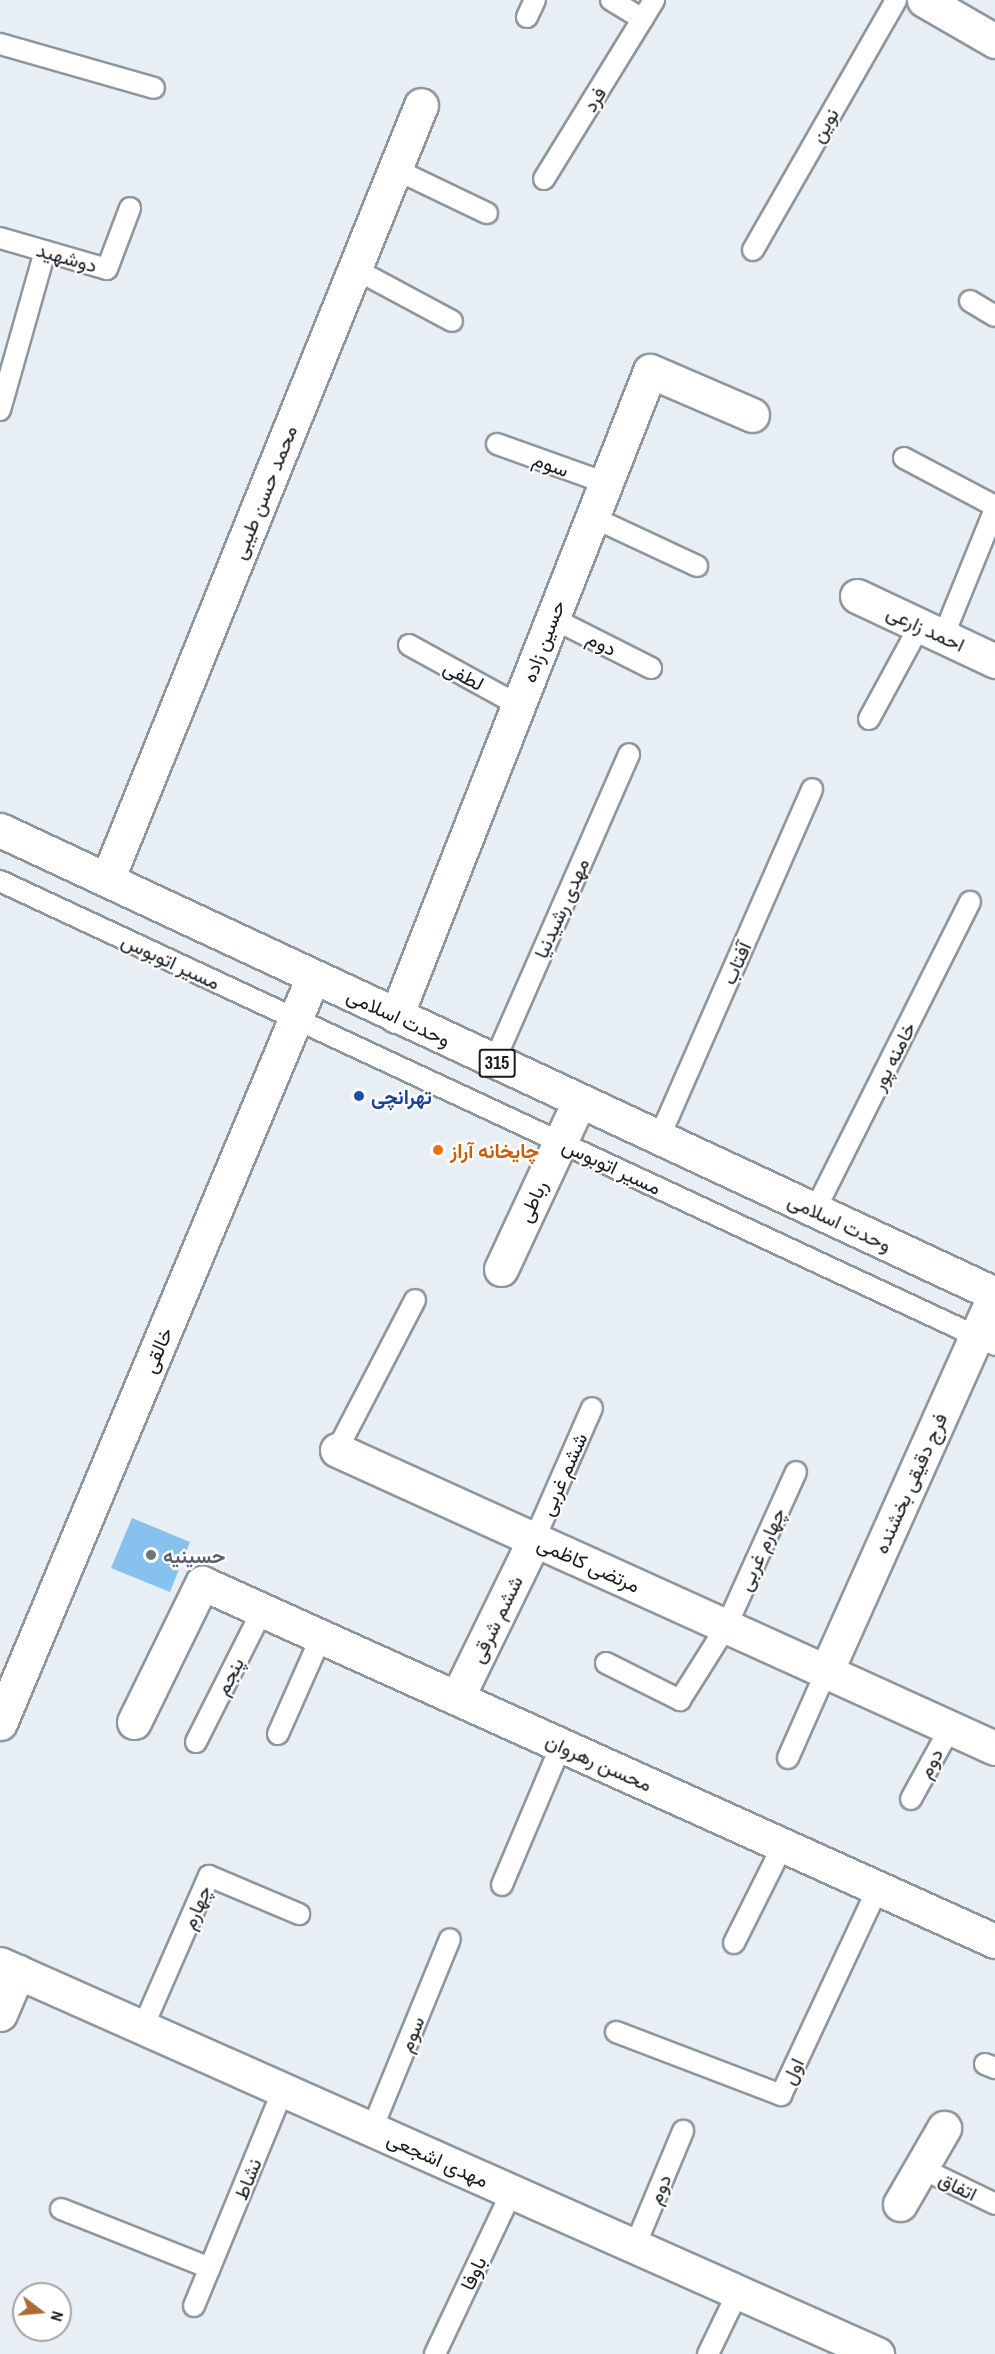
<!DOCTYPE html>
<meta charset="utf-8">
<style>
body{margin:0}
#map{position:relative;width:995px;height:2354px;overflow:hidden;background:#e7eff5;font-family:"Archivo Narrow",Vazirmatn,sans-serif}
div>[style]{position:absolute}
.building>*{inset:0;background:#86c2ed}
.roads{filter:drop-shadow(2px 0 #8e969b) drop-shadow(-2px 0 #8e969b) drop-shadow(0 2px #8e969b) drop-shadow(0 -2px #8e969b)}
.service>*{height:20px;margin:-10px;padding:0 10px;transform-origin:10px;border-radius:10px;background:#fff}
.minor>*{height:33px;margin:-16.5px;padding:0 16.5px;transform-origin:16.5px;border-radius:16.5px;background:#fff}
.primary>*{height:33px;margin:-16.5px;padding:0 16.5px;transform-origin:16.5px;border-radius:16.5px;background:#fff}
.dots>*{width:16px;height:16px;translate:-50% -50%;box-sizing:border-box;border:3px solid #fff;border-radius:50%}
span{translate:-50% -50%;white-space:nowrap;text-align:center;line-height:1.15;-webkit-text-stroke:4.5px #fff;paint-order:stroke}
.shield-label span{padding:2px 4px;background:#fff;border:2px solid;border-radius:4px;-webkit-text-stroke-width:0}
.shield-label{font-size:18px;color:#181b1d;font-weight:700}
.street-label{font-size:20px;color:#181b1d}
.transit-label{font-size:20px;color:#164399;font-weight:700}
.left{translate:0 -50%;text-align:left}
.food-label{font-size:20px;color:#c56008;font-weight:700}
.worship-label{font-size:20px;color:#5b616d;font-weight:700}
.north{position:absolute;left:12px;top:2282px;width:60px;height:60px;box-sizing:border-box;background:#fff;border:2px solid #a3a4a5;border-radius:50%;rotate:106deg;font-size:16px;font-weight:700;line-height:24px;text-align:center;color:#181b1d}
.north::after{content:'';display:block;margin:auto;width:21px;height:27px;background:#aa6c32;clip-path:polygon(50% 0,100% 100%,50% 72%,0 100%)}
</style>
<div id="map">
<div class="building">
<i style="clip-path:polygon(132px 1518px,190px 1542px,170px 1592px,111px 1568px)"></i>
</div>
<div class="roads">
<div class="service">
<i style="left:611px;top:0;width:37px;rotate:31deg"></i>
<i style="left:527px;top:17px;width:19px;rotate:-65deg"></i>
<i style="left:0;top:44px;width:160px;rotate:15.9deg"></i>
<i style="left:395px;top:169px;width:102px;rotate:25.6deg"></i>
<i style="left:544px;top:179px;width:210px;rotate:-58.4deg"></i>
<i style="left:0;top:238px;width:111px;rotate:16.2deg"></i>
<i style="left:107px;top:269px;width:65px;rotate:-69.3deg"></i>
<i style="left:753px;top:250px;width:288px;rotate:-60.2deg"></i>
<i style="left:355px;top:269px;width:110px;rotate:28.2deg"></i>
<i style="left:970px;top:301px;width:29px;rotate:31deg"></i>
<i style="left:0;top:410px;width:165px;rotate:-74.2deg"></i>
<i style="left:497px;top:444px;width:116px;rotate:19.7deg"></i>
<i style="left:904px;top:458px;width:103px;rotate:27.8deg"></i>
<i style="left:592px;top:517px;width:116px;rotate:25deg"></i>
<i style="left:552px;top:618px;width:111px;rotate:26.8deg"></i>
<i style="left:943px;top:637px;width:138px;rotate:-67.9deg"></i>
<i style="left:409px;top:645px;width:124px;rotate:28.8deg"></i>
<i style="left:869px;top:719px;width:107px;rotate:-61.5deg"></i>
<i style="left:0;top:881px;width:1098px;rotate:25deg"></i>
<i style="left:494px;top:1062px;width:336px;rotate:-66.3deg"></i>
<i style="left:659px;top:1138px;width:381px;rotate:-66.3deg"></i>
<i style="left:815px;top:1210px;width:345px;rotate:-63.3deg"></i>
<i style="left:337px;top:1450px;width:169px;rotate:-62.5deg"></i>
<i style="left:534px;top:1540px;width:144px;rotate:-66.3deg"></i>
<i style="left:606px;top:1663px;width:83px;rotate:26.6deg"></i>
<i style="left:680px;top:1700px;width:86px;rotate:-57.8deg"></i>
<i style="left:726px;top:1627px;width:170px;rotate:-65.7deg"></i>
<i style="left:278px;top:1734px;width:106px;rotate:-66.1deg"></i>
<i style="left:196px;top:1742px;width:149px;rotate:-63.3deg"></i>
<i style="left:788px;top:1758px;width:94px;rotate:-66.2deg"></i>
<i style="left:911px;top:1799px;width:81px;rotate:-61.2deg"></i>
<i style="left:502px;top:1885px;width:152px;rotate:-67.1deg"></i>
<i style="left:734px;top:1943px;width:110px;rotate:-63.4deg"></i>
<i style="left:143px;top:2027px;width:165px;rotate:-66.4deg"></i>
<i style="left:209px;top:1876px;width:98px;rotate:22.9deg"></i>
<i style="left:616px;top:2032px;width:177px;rotate:20.9deg"></i>
<i style="left:781px;top:2095px;width:229px;rotate:-64.9deg"></i>
<i style="left:985px;top:2064px;width:11px;rotate:22deg"></i>
<i style="left:372px;top:2129px;width:205px;rotate:-67.7deg"></i>
<i style="left:921px;top:2168px;width:82px;rotate:25.9deg"></i>
<i style="left:61px;top:2209px;width:160px;rotate:21.6deg"></i>
<i style="left:635px;top:2246px;width:125px;rotate:-67.3deg"></i>
<i style="left:194px;top:2306px;width:234px;rotate:-67.6deg"></i>
<i style="left:435px;top:2354px;width:180px;rotate:-64.7deg"></i>
<i style="left:708px;top:2354px;width:69px;rotate:-64.2deg"></i>
</div>
<div class="minor">
<i style="left:924px;top:0;width:82px;rotate:30deg"></i>
<i style="left:857px;top:596px;width:153px;rotate:25.2deg"></i>
<i style="left:107px;top:880px;width:836px;rotate:-67.94deg"></i>
<i style="left:396px;top:1016px;width:693px;rotate:-68.51deg"></i>
<i style="left:650px;top:371px;width:111px;rotate:23.3deg"></i>
<i style="left:501px;top:1269px;width:184px;rotate:-65deg"></i>
<i style="left:337px;top:1450px;width:722px;rotate:24.37deg"></i>
<i style="left:826px;top:1672px;width:414px;rotate:-65.9deg"></i>
<i style="left:457px;top:1698px;width:176px;rotate:-64deg"></i>
<i style="left:134px;top:1722px;width:155px;rotate:-63.9deg"></i>
<i style="left:202px;top:1583px;width:870px;rotate:24.3deg"></i>
<i style="left:0;top:1723px;width:809px;rotate:-67.24deg"></i>
<i style="left:0;top:1964px;width:960px;rotate:23.97deg"></i>
<i style="left:0;top:2014px;width:46px;rotate:-66.8deg"></i>
<i style="left:900px;top:2204px;width:88px;rotate:-59.9deg"></i>
</div>
<div class="primary">
<i style="left:0;top:830px;width:1098px;rotate:25deg"></i>
</div>
</div>
<div class="dots">
<i style="left:359px;top:1096px;background:#1a4fb4"></i>
<i style="left:438px;top:1150px;background:#e8710a"></i>
<i style="left:151px;top:1555px;background:#6b7280"></i>
</div>
<div class="shield-label">
<span style="left:497px;top:1063px">315</span>
</div>
<div class="street-label">
<span style="left:594px;top:99px;rotate:-58deg">فرد</span>
<span style="left:824px;top:125px;rotate:-60deg">نوین</span>
<span style="left:67px;top:257px;rotate:16deg">دوشهید</span>
<span style="left:551px;top:464px;rotate:20deg">سوم</span>
<span style="left:264px;top:492px;rotate:-68deg">محمد حسن طیبی</span>
<span style="left:926px;top:628px;rotate:25deg">احمد زارعی</span>
<span style="left:543px;top:641px;rotate:-69deg">حسین زاده</span>
<span style="left:602px;top:643px;rotate:27deg">دوم</span>
<span style="left:464px;top:675px;rotate:28deg">لطفی</span>
<span style="left:561px;top:908px;rotate:-66deg">مهدی رشیدنیا</span>
<span style="left:171px;top:961px;rotate:25deg">مسیر اتوبوس</span>
<span style="left:736px;top:963px;rotate:-66deg">آفتاب</span>
<span style="left:399px;top:1017px;rotate:25deg">وحدت اسلامی</span>
<span style="left:893px;top:1056px;rotate:-63deg">خامنه پور</span>
<span style="left:612px;top:1166px;rotate:25deg">مسیر اتوبوس</span>
<span style="left:532px;top:1201px;rotate:-66deg">رباطی</span>
<span style="left:840px;top:1222px;rotate:25deg">وحدت اسلامی</span>
<span style="left:157px;top:1350px;rotate:-67deg">خالقی</span>
<span style="left:563px;top:1474px;rotate:-66deg">ششم غربی</span>
<span style="left:910px;top:1483px;rotate:-66deg">فرج دقیقی بخشنده</span>
<span style="left:761px;top:1549px;rotate:-66deg">چهارم غربی</span>
<span style="left:589px;top:1564px;rotate:24deg">مرتضی کاظمی</span>
<span style="left:496px;top:1619px;rotate:-64deg">ششم شرقی</span>
<span style="left:229px;top:1676px;rotate:-63deg">پنجم</span>
<span style="left:599px;top:1762px;rotate:24deg">محسن رهروان</span>
<span style="left:930px;top:1763px;rotate:-62deg">دوم</span>
<span style="left:196px;top:1907px;rotate:-67deg">چهارم</span>
<span style="left:411px;top:2034px;rotate:-68deg">سوم</span>
<span style="left:792px;top:2071px;rotate:-65deg">اول</span>
<span style="left:438px;top:2159px;rotate:24deg">مهدی اشجعی</span>
<span style="left:247px;top:2179px;rotate:-68deg">نشاط</span>
<span style="left:958px;top:2186px;rotate:26deg">اتفاق</span>
<span style="left:659px;top:2189px;rotate:-67deg">دوم</span>
<span style="left:473px;top:2273px;rotate:-65deg">باوفا</span>
</div>
<div class="transit-label">
<span class="left" style="left:371px;top:1096px">تهرانچی</span>
</div>
<div class="food-label">
<span class="left" style="left:450px;top:1150px">چایخانه آراز</span>
</div>
<div class="worship-label">
<span class="left" style="left:163px;top:1555px">حسینیه</span>
</div>
<div class="north">N</div>
</div>
